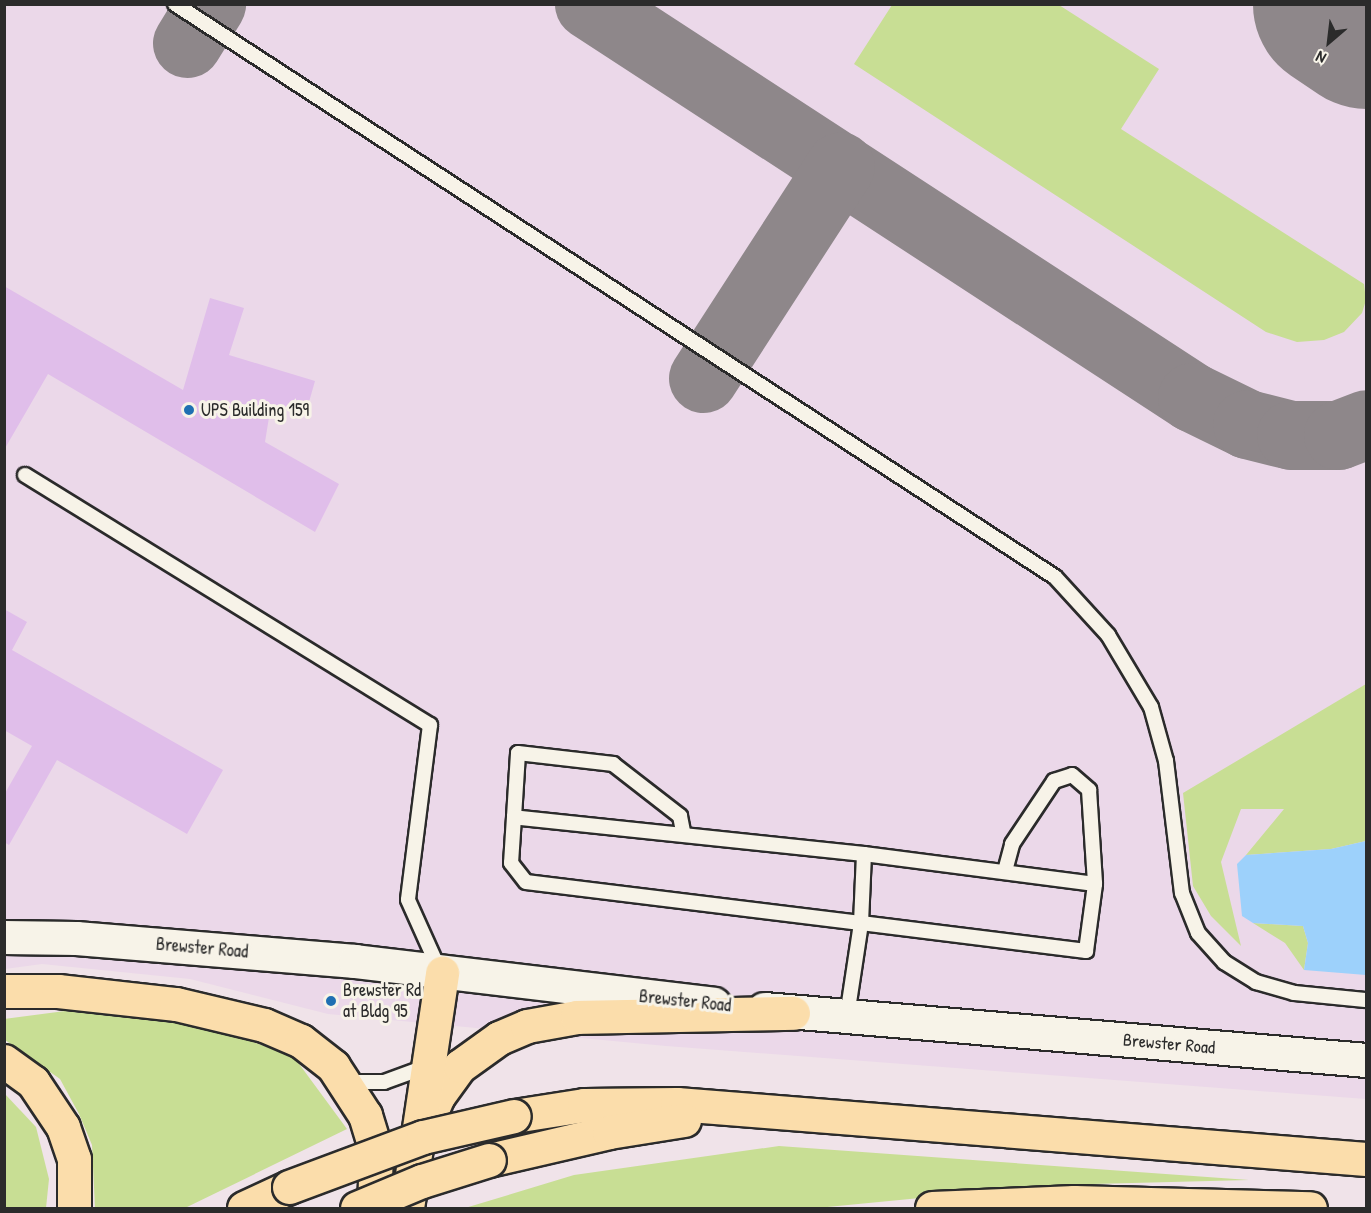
<!DOCTYPE html>
<style>
body{margin:0}
#map{position:relative;width:1371px;height:1213px;overflow:hidden;background:#f0e3e9;font-family:"Patrick Hand",sans-serif}
div>[style]{position:absolute}
.built>*{inset:0;background:#ebd8e9}
.green>*{inset:0;background:#c8de94}
.water>*{inset:0;background:#9dd1fb}
.taxiway>*{height:69px;margin:-34.5px;padding:0 34.5px;transform-origin:34.5px;border-radius:34.5px;background:#8e878a}
.runway>*{height:171px;margin:-85.5px;padding:0 85.5px;transform-origin:85.5px;border-radius:85.5px;background:#8e878a}
.building>*{inset:0;background:#e0beea}
.roads{filter:drop-shadow(2px 0 #2b2b2b) drop-shadow(-2px 0 #2b2b2b) drop-shadow(0 2px #2b2b2b) drop-shadow(0 -2px #2b2b2b)}
.lane>*{height:14px;margin:-7px;padding:0 7px;transform-origin:7px;border-radius:7px;background:#f7f3e8}
.secondary>*{height:33px;margin:-16.5px;padding:0 16.5px;transform-origin:16.5px;border-radius:16.5px;background:#f7f3e8}
.highway>*{height:33px;margin:-16.5px;padding:0 16.5px;transform-origin:16.5px;border-radius:16.5px;background:#fbddab}
.bridges{filter:drop-shadow(2px 0 #2b2b2b) drop-shadow(-2px 0 #2b2b2b) drop-shadow(0 2px #2b2b2b) drop-shadow(0 -2px #2b2b2b)}
.highway-bridge>*{height:33px;margin:-16.5px;padding:0 16.5px;transform-origin:16.5px;border-radius:16.5px;background:#fbddab}
.dots>*{width:16px;height:16px;translate:-50% -50%;box-sizing:border-box;border:3px solid #f7f3e8;border-radius:50%}
span{translate:-50% -50%;white-space:nowrap;text-align:center;line-height:1.15;-webkit-text-stroke:6px #f7f3e8;paint-order:stroke}
.poi-label{font-size:18px;color:#2b2b2b}
.left{translate:0 -50%;text-align:left}
.street-label{font-size:18px;color:#2b2b2b}
.frame{position:absolute;inset:0;border:6px solid #2b2b2b;pointer-events:none}
.north{position:absolute;left:1299px;top:12px;width:60px;height:60px;-webkit-text-stroke:4px #f7f3e8;paint-order:stroke;rotate:208deg;font-size:16px;font-weight:700;line-height:24px;text-align:center;color:#2b2b2b}
.north::after{content:'';display:block;margin:auto;width:21px;height:27px;background:#2b2b2b;clip-path:polygon(50% 0,100% 100%,50% 72%,0 100%)}
</style>
<div id="map">
<div class="built">
<i style="clip-path:polygon(4px 5px,1366px 5px,1366px 1099px,666px 1046px,328px 1014px,190px 979px,42px 964px,5px 969px)"></i>
</div>
<div class="green">
<i style="clip-path:polygon(892px 5px,1059px 5px,1159px 69px,1121px 129px,1364px 284px,1366px 300px,1362px 313px,1344px 332px,1324px 340px,1297px 342px,1266px 332px,854px 64px)"></i>
<i style="clip-path:polygon(1366px 684px,1366px 841px,1331px 849px,1246px 855px,1284px 809px,1241px 809px,1221px 862px,1241px 946px,1211px 916px,1193px 886px,1183px 793px)"></i>
<i style="clip-path:polygon(1253px 923px,1303px 926px,1308px 943px,1304px 970px,1285px 943px)"></i>
<i style="clip-path:polygon(65px 1011px,212px 1027px,294px 1057px,347px 1129px,185px 1208px,95px 1208px,92px 1145px,79px 1114px,60px 1079px,5px 1040px,4px 1019px)"></i>
<i style="clip-path:polygon(5px 1094px,36px 1127px,49px 1179px,46px 1208px,5px 1208px)"></i>
<i style="clip-path:polygon(779px 1146px,1249px 1180px,1054px 1185px,817px 1208px,465px 1208px,574px 1175px)"></i>
</div>
<div class="water">
<i style="clip-path:polygon(1366px 841px,1366px 975px,1304px 970px,1308px 943px,1303px 926px,1253px 923px,1242px 916px,1237px 864px,1246px 855px,1331px 849px)"></i>
</div>
<div class="taxiway">
<i style="left:589px;top:4px;width:720px;rotate:33.09deg"></i>
<i style="left:1192px;top:397px;width:61px;rotate:26.1deg"></i>
<i style="left:1247px;top:424px;width:45px;rotate:14deg"></i>
<i style="left:1291px;top:435px;width:47px"></i>
<i style="left:1338px;top:435px;width:30px;rotate:-21deg"></i>
<i style="left:187px;top:43px;width:46px;rotate:-58.4deg"></i>
<i style="left:703px;top:378px;width:252px;rotate:-57.1deg"></i>
</div>
<div class="runway">
<i style="left:1338px;top:4px;width:34px;rotate:34deg"></i>
</div>
<div class="building">
<i style="clip-path:polygon(4px 286px,183px 390px,210px 298px,244px 308px,229px 355px,315px 381px,305px 416px,271px 405px,265px 442px,339px 484px,315px 532px,48px 374px,4px 450px)"></i>
<i style="clip-path:polygon(4px 609px,27px 622px,12px 650px,223px 770px,187px 834px,57px 760px,9px 845px,4px 842px,4px 795px,32px 746px,4px 730px)"></i>
</div>
<div class="roads">
<div class="lane">
<i style="left:175px;top:4px;width:1050px;rotate:33.07deg"></i>
<i style="left:1055px;top:577px;width:79px;rotate:47.6deg"></i>
<i style="left:1108px;top:635px;width:84px;rotate:59.2deg"></i>
<i style="left:1151px;top:707px;width:56px;rotate:74.5deg"></i>
<i style="left:1166px;top:761px;width:133px;rotate:83.1deg"></i>
<i style="left:1182px;top:893px;width:43px;rotate:68.2deg"></i>
<i style="left:1198px;top:933px;width:39px;rotate:48deg"></i>
<i style="left:1224px;top:962px;width:38px;rotate:32deg"></i>
<i style="left:1256px;top:982px;width:40px;rotate:16deg"></i>
<i style="left:1294px;top:993px;width:72px;rotate:5.6deg"></i>
<i style="left:25px;top:475px;width:476px;rotate:31.7deg"></i>
<i style="left:430px;top:725px;width:176px;rotate:97.2deg"></i>
<i style="left:408px;top:900px;width:76px;rotate:65.8deg"></i>
<i style="left:514px;top:817px;width:64px;rotate:-86.4deg"></i>
<i style="left:518px;top:753px;width:96px;rotate:6.6deg"></i>
<i style="left:613px;top:764px;width:85px;rotate:37.8deg"></i>
<i style="left:680px;top:816px;width:16px;rotate:79deg"></i>
<i style="left:1005px;top:871px;width:28px;rotate:-75deg"></i>
<i style="left:1012px;top:844px;width:76px;rotate:-56.3deg"></i>
<i style="left:1054px;top:781px;width:19px;rotate:-18deg"></i>
<i style="left:1072px;top:775px;width:23px;rotate:41deg"></i>
<i style="left:1089px;top:790px;width:94px;rotate:86.3deg"></i>
<i style="left:847px;top:1016px;width:94px;rotate:-81.4deg"></i>
<i style="left:861px;top:923px;width:69px;rotate:-87.5deg"></i>
<i style="left:864px;top:854px;width:352px;rotate:-174deg"></i>
<i style="left:514px;top:817px;width:46px;rotate:93.7deg"></i>
<i style="left:511px;top:863px;width:24px;rotate:52deg"></i>
<i style="left:526px;top:882px;width:337px;rotate:7deg"></i>
<i style="left:861px;top:923px;width:227px;rotate:7.1deg"></i>
<i style="left:1086px;top:951px;width:68px;rotate:-82.3deg"></i>
<i style="left:1095px;top:884px;width:233px;rotate:-172.6deg"></i>
<i style="left:346px;top:1082px;width:38px"></i>
<i style="left:384px;top:1082px;width:47px;rotate:-20deg"></i>
</div>
<div class="secondary">
<i style="left:4px;top:937px;width:72px;rotate:0.8deg"></i>
<i style="left:76px;top:938px;width:280px;rotate:4.7deg"></i>
<i style="left:355px;top:961px;width:361px;rotate:6.8deg"></i>
<i style="left:764px;top:1009px;width:604px;rotate:4.84deg"></i>
</div>
<div class="highway">
<i style="left:4px;top:991px;width:54px"></i>
<i style="left:58px;top:991px;width:119px;rotate:6.3deg"></i>
<i style="left:176px;top:1004px;width:90px;rotate:13.4deg"></i>
<i style="left:264px;top:1025px;width:40px;rotate:23.4deg"></i>
<i style="left:301px;top:1041px;width:41px;rotate:38deg"></i>
<i style="left:333px;top:1066px;width:59px;rotate:56.9deg"></i>
<i style="left:365px;top:1115px;width:38px;rotate:73deg"></i>
<i style="left:376px;top:1151px;width:57px;rotate:92deg"></i>
<i style="left:4px;top:1061px;width:36px;rotate:36deg"></i>
<i style="left:33px;top:1082px;width:54px;rotate:56.3deg"></i>
<i style="left:63px;top:1127px;width:34px;rotate:71deg"></i>
<i style="left:74px;top:1159px;width:49px;rotate:90deg"></i>
<i style="left:514px;top:1116px;width:71px;rotate:-8.9deg"></i>
<i style="left:584px;top:1105px;width:93px;rotate:-0.6deg"></i>
<i style="left:677px;top:1104px;width:691px;rotate:4.56deg"></i>
<i style="left:414px;top:1151px;width:60px;rotate:-66.4deg"></i>
<i style="left:438px;top:1096px;width:37px;rotate:-54deg"></i>
<i style="left:460px;top:1066px;width:48px;rotate:-35.7deg"></i>
<i style="left:499px;top:1038px;width:30px;rotate:-23deg"></i>
<i style="left:527px;top:1026px;width:51px;rotate:-10.2deg"></i>
<i style="left:577px;top:1017px;width:216px;rotate:-1.1deg"></i>
<i style="left:489px;top:1160px;width:123px;rotate:-13.1deg"></i>
<i style="left:609px;top:1132px;width:76px;rotate:-9.1deg"></i>
<i style="left:244px;top:1208px;width:50px;rotate:-25deg"></i>
<i style="left:407px;top:1208px;width:238px;rotate:-81.5deg"></i>
<i style="left:932px;top:1208px;width:142px;rotate:-2.4deg"></i>
<i style="left:1074px;top:1202px;width:236px;rotate:1.5deg"></i>
</div>
</div>
<div class="bridges">
<div class="highway-bridge">
<i style="left:289px;top:1187px;width:143px;rotate:-20.5deg"></i>
<i style="left:423px;top:1137px;width:93px;rotate:-13deg"></i>
<i style="left:357px;top:1208px;width:70px;rotate:-22.6deg"></i>
<i style="left:422px;top:1181px;width:70px;rotate:-17.4deg"></i>
</div>
</div>
<div class="dots">
<i style="left:189px;top:410px;background:#1f6fb2"></i>
<i style="left:331px;top:1001px;background:#1f6fb2"></i>
</div>
<div class="poi-label">
<span class="left" style="left:201px;top:410px">UPS Building 159</span>
<span class="left" style="left:343px;top:1001px">Brewster Rd<br>at Bldg 95</span>
</div>
<div class="street-label">
<span style="left:202px;top:948px;rotate:5deg">Brewster Road</span>
<span style="left:685px;top:1001px;rotate:6deg">Brewster Road</span>
<span style="left:1169px;top:1044px;rotate:5deg">Brewster Road</span>
</div>
<div class="frame"></div>
<div class="north">N</div>
</div>
